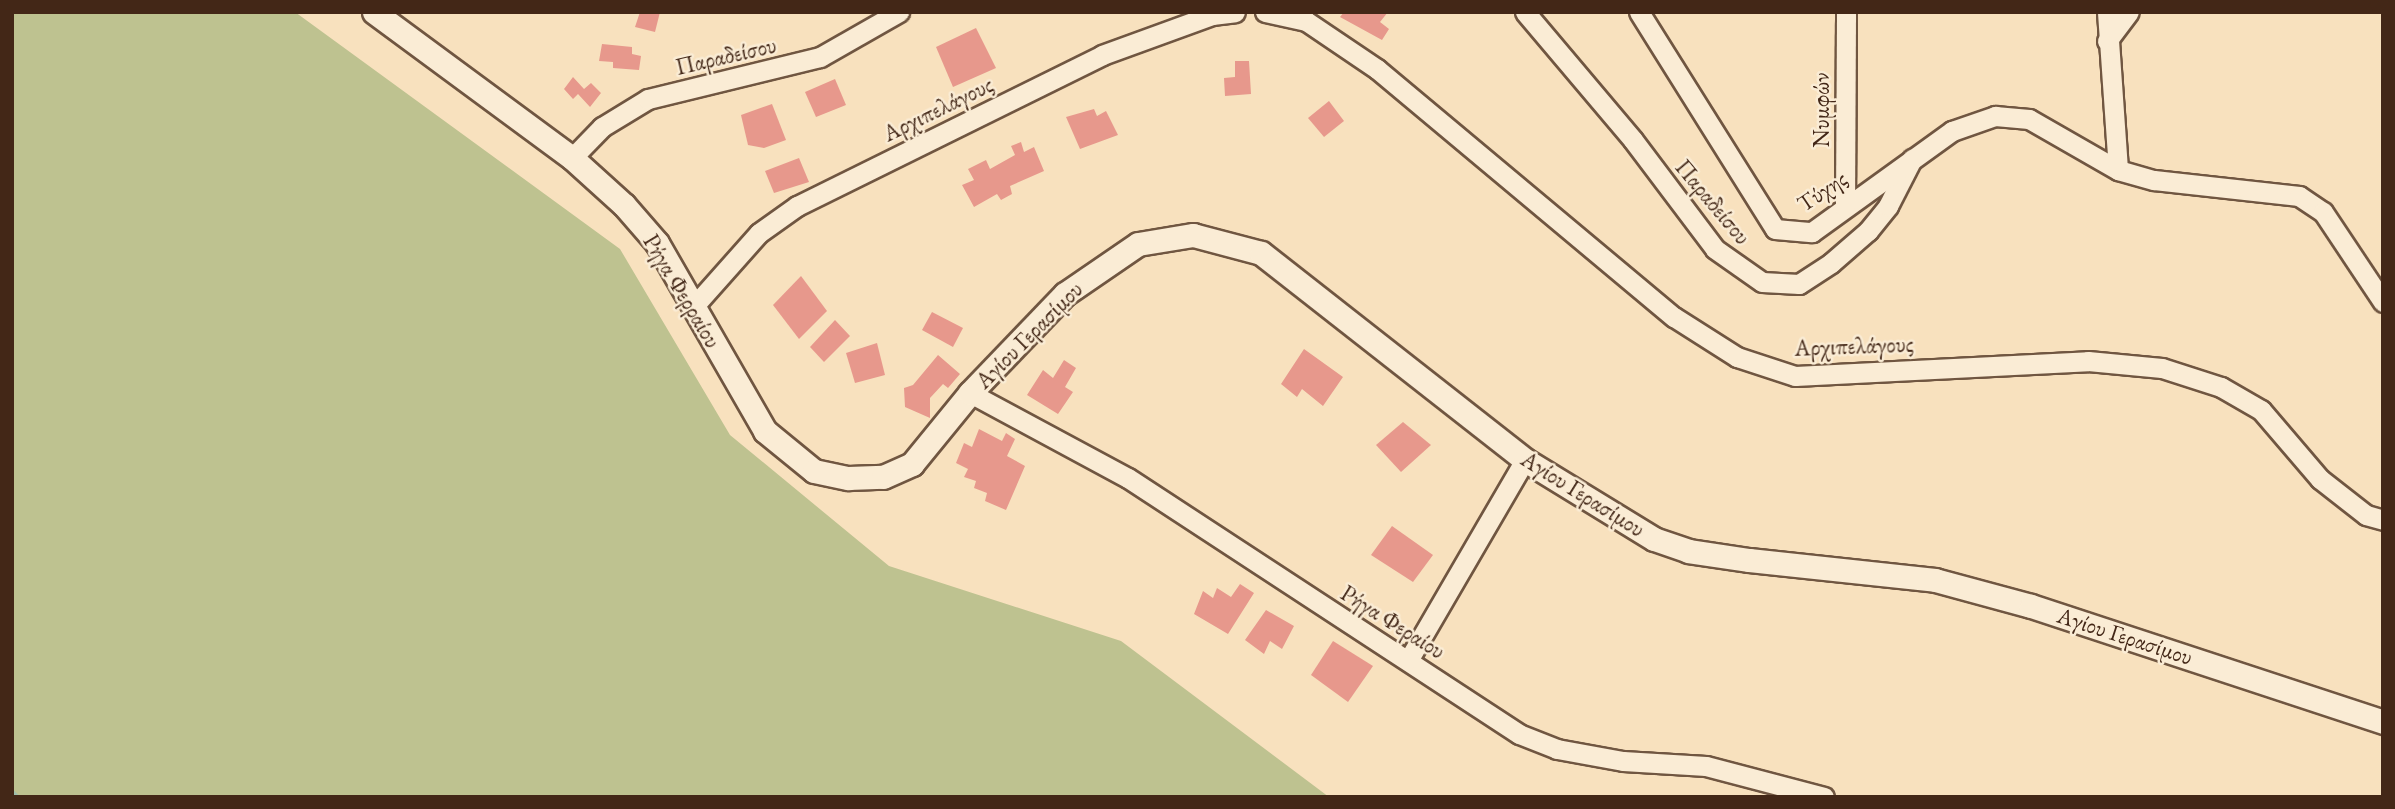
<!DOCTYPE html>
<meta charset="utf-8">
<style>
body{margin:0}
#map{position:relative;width:2395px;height:809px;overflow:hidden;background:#f8e1be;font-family:"EB Garamond",serif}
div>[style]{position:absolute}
.green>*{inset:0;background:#bec290}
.stream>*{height:5px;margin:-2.5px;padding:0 2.5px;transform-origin:2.5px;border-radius:2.5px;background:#9fbeab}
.building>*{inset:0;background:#e7988c}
.roads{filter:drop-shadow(2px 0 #705641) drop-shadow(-2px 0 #705641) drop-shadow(0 2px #705641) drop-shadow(0 -2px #705641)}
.minor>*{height:19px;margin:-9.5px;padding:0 9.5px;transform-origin:9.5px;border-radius:9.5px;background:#faecd5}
.tertiary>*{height:23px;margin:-11.5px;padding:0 11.5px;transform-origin:11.5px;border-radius:11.5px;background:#faecd5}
span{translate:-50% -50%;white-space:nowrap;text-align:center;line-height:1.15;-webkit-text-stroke:5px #faecd5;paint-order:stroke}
.street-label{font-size:23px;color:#432717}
.frame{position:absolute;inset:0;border:14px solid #432717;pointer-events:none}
</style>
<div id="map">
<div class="green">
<i style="clip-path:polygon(12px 12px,295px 12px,620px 249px,730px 435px,889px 566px,1121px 641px,1329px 797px,12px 797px)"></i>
</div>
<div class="stream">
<i style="left:12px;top:792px;width:7px;rotate:45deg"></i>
</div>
<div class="building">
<i style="clip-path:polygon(640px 12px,660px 12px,655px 32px,635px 27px)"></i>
<i style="clip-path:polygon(1344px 12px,1388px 12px,1380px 22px,1389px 29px,1382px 40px,1340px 17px)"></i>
<i style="clip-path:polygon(976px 28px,996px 68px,953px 87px,936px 47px)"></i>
<i style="clip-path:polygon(602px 44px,632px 47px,632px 54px,641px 56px,639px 70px,613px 68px,613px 62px,599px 61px)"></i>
<i style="clip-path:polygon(1235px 61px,1249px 61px,1251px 94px,1225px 96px,1224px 78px,1235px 77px)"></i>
<i style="clip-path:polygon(573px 77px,584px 89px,591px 83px,601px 93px,590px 107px,578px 94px,573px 99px,564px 89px)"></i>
<i style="clip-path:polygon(835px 79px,846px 105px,816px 117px,805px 92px)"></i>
<i style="clip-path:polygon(1329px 101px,1344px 121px,1324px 137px,1308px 118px)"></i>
<i style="clip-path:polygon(772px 104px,786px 140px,764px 148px,748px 145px,741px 115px)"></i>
<i style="clip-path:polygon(1094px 109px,1097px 116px,1106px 111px,1118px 135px,1080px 149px,1066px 117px)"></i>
<i style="clip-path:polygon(1021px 142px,1024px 152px,1034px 147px,1044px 171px,1010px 186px,1012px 194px,1001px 200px,997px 194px,974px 207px,962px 185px,974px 180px,968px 169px,986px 160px,990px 169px,1015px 155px,1011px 146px)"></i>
<i style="clip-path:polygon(799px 158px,809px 182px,774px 193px,765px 171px)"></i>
<i style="clip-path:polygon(801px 276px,827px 311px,799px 339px,773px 305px)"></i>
<i style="clip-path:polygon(932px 312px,963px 328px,953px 347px,922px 330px)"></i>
<i style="clip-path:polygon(835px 320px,850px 336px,824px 362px,810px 347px)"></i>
<i style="clip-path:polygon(877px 343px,885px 375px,855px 383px,846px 353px)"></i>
<i style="clip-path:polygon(1304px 349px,1343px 377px,1323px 406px,1302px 389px,1297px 397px,1281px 384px)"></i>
<i style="clip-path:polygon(938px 355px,960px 374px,948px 388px,943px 384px,930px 398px,930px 418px,905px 407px,904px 388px,913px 385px)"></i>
<i style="clip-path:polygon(1064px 360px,1076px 368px,1065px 387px,1073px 392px,1058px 414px,1027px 395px,1043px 370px,1053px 378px)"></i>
<i style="clip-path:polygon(1403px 422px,1431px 445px,1401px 472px,1376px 445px)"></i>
<i style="clip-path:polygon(979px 429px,1002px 441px,1006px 433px,1015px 439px,1007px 456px,1025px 466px,1006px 510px,985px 501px,987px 493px,974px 488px,976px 481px,964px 477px,968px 469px,956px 463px,964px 443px,972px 447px)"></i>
<i style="clip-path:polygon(1392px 526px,1433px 555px,1413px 582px,1371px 555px)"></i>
<i style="clip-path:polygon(1240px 584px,1254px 593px,1228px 634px,1194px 614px,1203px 591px,1213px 598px,1217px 588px,1231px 597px)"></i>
<i style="clip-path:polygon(1266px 610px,1294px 626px,1282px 649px,1270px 641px,1264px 654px,1245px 640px)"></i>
<i style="clip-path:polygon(1333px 641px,1373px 666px,1348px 702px,1311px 675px)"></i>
</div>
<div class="roads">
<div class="minor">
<i style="left:1265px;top:12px;width:42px;rotate:12.4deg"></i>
<i style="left:1306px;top:21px;width:86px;rotate:34.1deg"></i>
<i style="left:1377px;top:69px;width:387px;rotate:39.9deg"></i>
<i style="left:1674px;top:317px;width:75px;rotate:32.4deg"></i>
<i style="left:1737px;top:357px;width:61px;rotate:18.1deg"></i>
<i style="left:1795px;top:376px;width:293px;rotate:-2.9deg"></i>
<i style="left:2088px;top:361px;width:74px;rotate:5.4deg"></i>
<i style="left:2162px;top:368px;width:62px;rotate:17.9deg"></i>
<i style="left:2221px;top:387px;width:46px;rotate:29.9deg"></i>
<i style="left:2261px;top:410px;width:91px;rotate:49.5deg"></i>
<i style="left:2320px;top:479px;width:58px;rotate:38deg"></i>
<i style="left:2366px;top:515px;width:18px;rotate:16deg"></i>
<i style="left:1525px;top:12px;width:167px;rotate:49.8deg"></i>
<i style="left:1633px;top:140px;width:136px;rotate:53deg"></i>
<i style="left:1715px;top:249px;width:57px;rotate:35.1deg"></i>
<i style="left:1762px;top:282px;width:37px;rotate:3deg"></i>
<i style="left:1799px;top:284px;width:38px;rotate:-33deg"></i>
<i style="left:1831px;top:263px;width:49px;rotate:-40.9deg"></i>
<i style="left:1868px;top:231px;width:32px;rotate:-51deg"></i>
<i style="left:1888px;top:206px;width:53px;rotate:-62.9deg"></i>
<i style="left:1639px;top:12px;width:256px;rotate:57.9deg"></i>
<i style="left:1775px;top:229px;width:37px;rotate:5deg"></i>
<i style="left:1812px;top:232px;width:173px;rotate:-35.8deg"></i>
<i style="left:1952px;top:131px;width:46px;rotate:-19.2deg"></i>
<i style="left:1995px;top:116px;width:34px;rotate:5deg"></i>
<i style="left:2029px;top:119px;width:103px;rotate:29.8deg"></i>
<i style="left:2118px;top:170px;width:37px;rotate:16deg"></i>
<i style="left:2154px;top:180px;width:146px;rotate:6.3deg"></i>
<i style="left:2299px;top:196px;width:29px;rotate:34deg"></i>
<i style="left:2323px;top:212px;width:108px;rotate:56.3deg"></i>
<i style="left:2107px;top:12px;width:158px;rotate:86deg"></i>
<i style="left:2107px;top:41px;width:36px;rotate:-53deg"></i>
<i style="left:572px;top:158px;width:43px;rotate:-45.9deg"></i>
<i style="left:602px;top:127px;width:54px;rotate:-31.3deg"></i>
<i style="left:648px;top:99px;width:177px;rotate:-13.7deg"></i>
<i style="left:820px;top:57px;width:91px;rotate:-29.7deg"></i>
<i style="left:1845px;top:207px;width:195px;rotate:-89.7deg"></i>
<i style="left:695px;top:305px;width:96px;rotate:-48.4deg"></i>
<i style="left:759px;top:233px;width:47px;rotate:-35.4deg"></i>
<i style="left:797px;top:206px;width:340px;rotate:-26.3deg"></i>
<i style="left:1102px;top:55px;width:117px;rotate:-20deg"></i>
<i style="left:1212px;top:15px;width:23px;rotate:-7deg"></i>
<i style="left:970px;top:393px;width:179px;rotate:28.3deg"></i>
<i style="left:1128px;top:478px;width:467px;rotate:33.2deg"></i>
<i style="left:1519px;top:734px;width:41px;rotate:21.5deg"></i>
<i style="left:1557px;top:749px;width:67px;rotate:10.3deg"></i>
<i style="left:1623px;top:761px;width:83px;rotate:3.4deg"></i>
<i style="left:1706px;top:766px;width:122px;rotate:14.7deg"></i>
<i style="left:1409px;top:659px;width:230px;rotate:-59.8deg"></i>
</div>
<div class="tertiary">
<i style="left:374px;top:12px;width:246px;rotate:36.4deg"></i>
<i style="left:572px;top:158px;width:70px;rotate:42.1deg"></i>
<i style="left:624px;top:205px;width:50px;rotate:49deg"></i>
<i style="left:657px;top:243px;width:217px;rotate:60.1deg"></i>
<i style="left:765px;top:431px;width:63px;rotate:39.2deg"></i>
<i style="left:814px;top:471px;width:35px;rotate:12deg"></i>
<i style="left:848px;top:478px;width:35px;rotate:-2deg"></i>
<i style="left:883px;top:477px;width:32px;rotate:-24deg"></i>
<i style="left:912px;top:464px;width:92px;rotate:-50.8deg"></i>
<i style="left:970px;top:393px;width:137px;rotate:-46.2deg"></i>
<i style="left:1065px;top:294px;width:88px;rotate:-34.4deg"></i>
<i style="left:1138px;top:244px;width:56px;rotate:-9.3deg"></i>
<i style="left:1193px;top:235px;width:70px;rotate:14.8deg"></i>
<i style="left:1261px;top:253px;width:335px;rotate:38.1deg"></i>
<i style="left:1525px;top:460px;width:151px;rotate:31.5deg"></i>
<i style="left:1654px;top:539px;width:36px;rotate:19deg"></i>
<i style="left:1688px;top:551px;width:62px;rotate:8.4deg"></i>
<i style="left:1749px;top:560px;width:187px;rotate:6.1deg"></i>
<i style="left:1935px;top:580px;width:99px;rotate:15.2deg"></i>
<i style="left:2031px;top:606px;width:371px;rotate:18.2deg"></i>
</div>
</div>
<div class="street-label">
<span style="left:726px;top:56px;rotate:-13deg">Παραδείσου</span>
<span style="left:938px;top:109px;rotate:-26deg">Αρχιπελάγους</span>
<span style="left:1821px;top:110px;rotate:-90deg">Νυμφών</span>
<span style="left:1822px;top:191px;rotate:-34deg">Τύχης</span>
<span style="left:1713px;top:202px;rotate:50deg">Παραδείσου</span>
<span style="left:682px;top:291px;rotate:59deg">Ρήγα Φερραίου</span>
<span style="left:1029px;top:335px;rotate:-45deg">Αγίου Γερασίμου</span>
<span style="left:1854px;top:346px;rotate:-2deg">Αρχιπελάγους</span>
<span style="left:1583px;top:494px;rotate:32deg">Αγίου Γερασίμου</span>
<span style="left:1393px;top:622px;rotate:32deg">Ρήγα Φεραίου</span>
<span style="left:2125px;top:636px;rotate:18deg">Αγίου Γερασίμου</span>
</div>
<div class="frame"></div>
</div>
